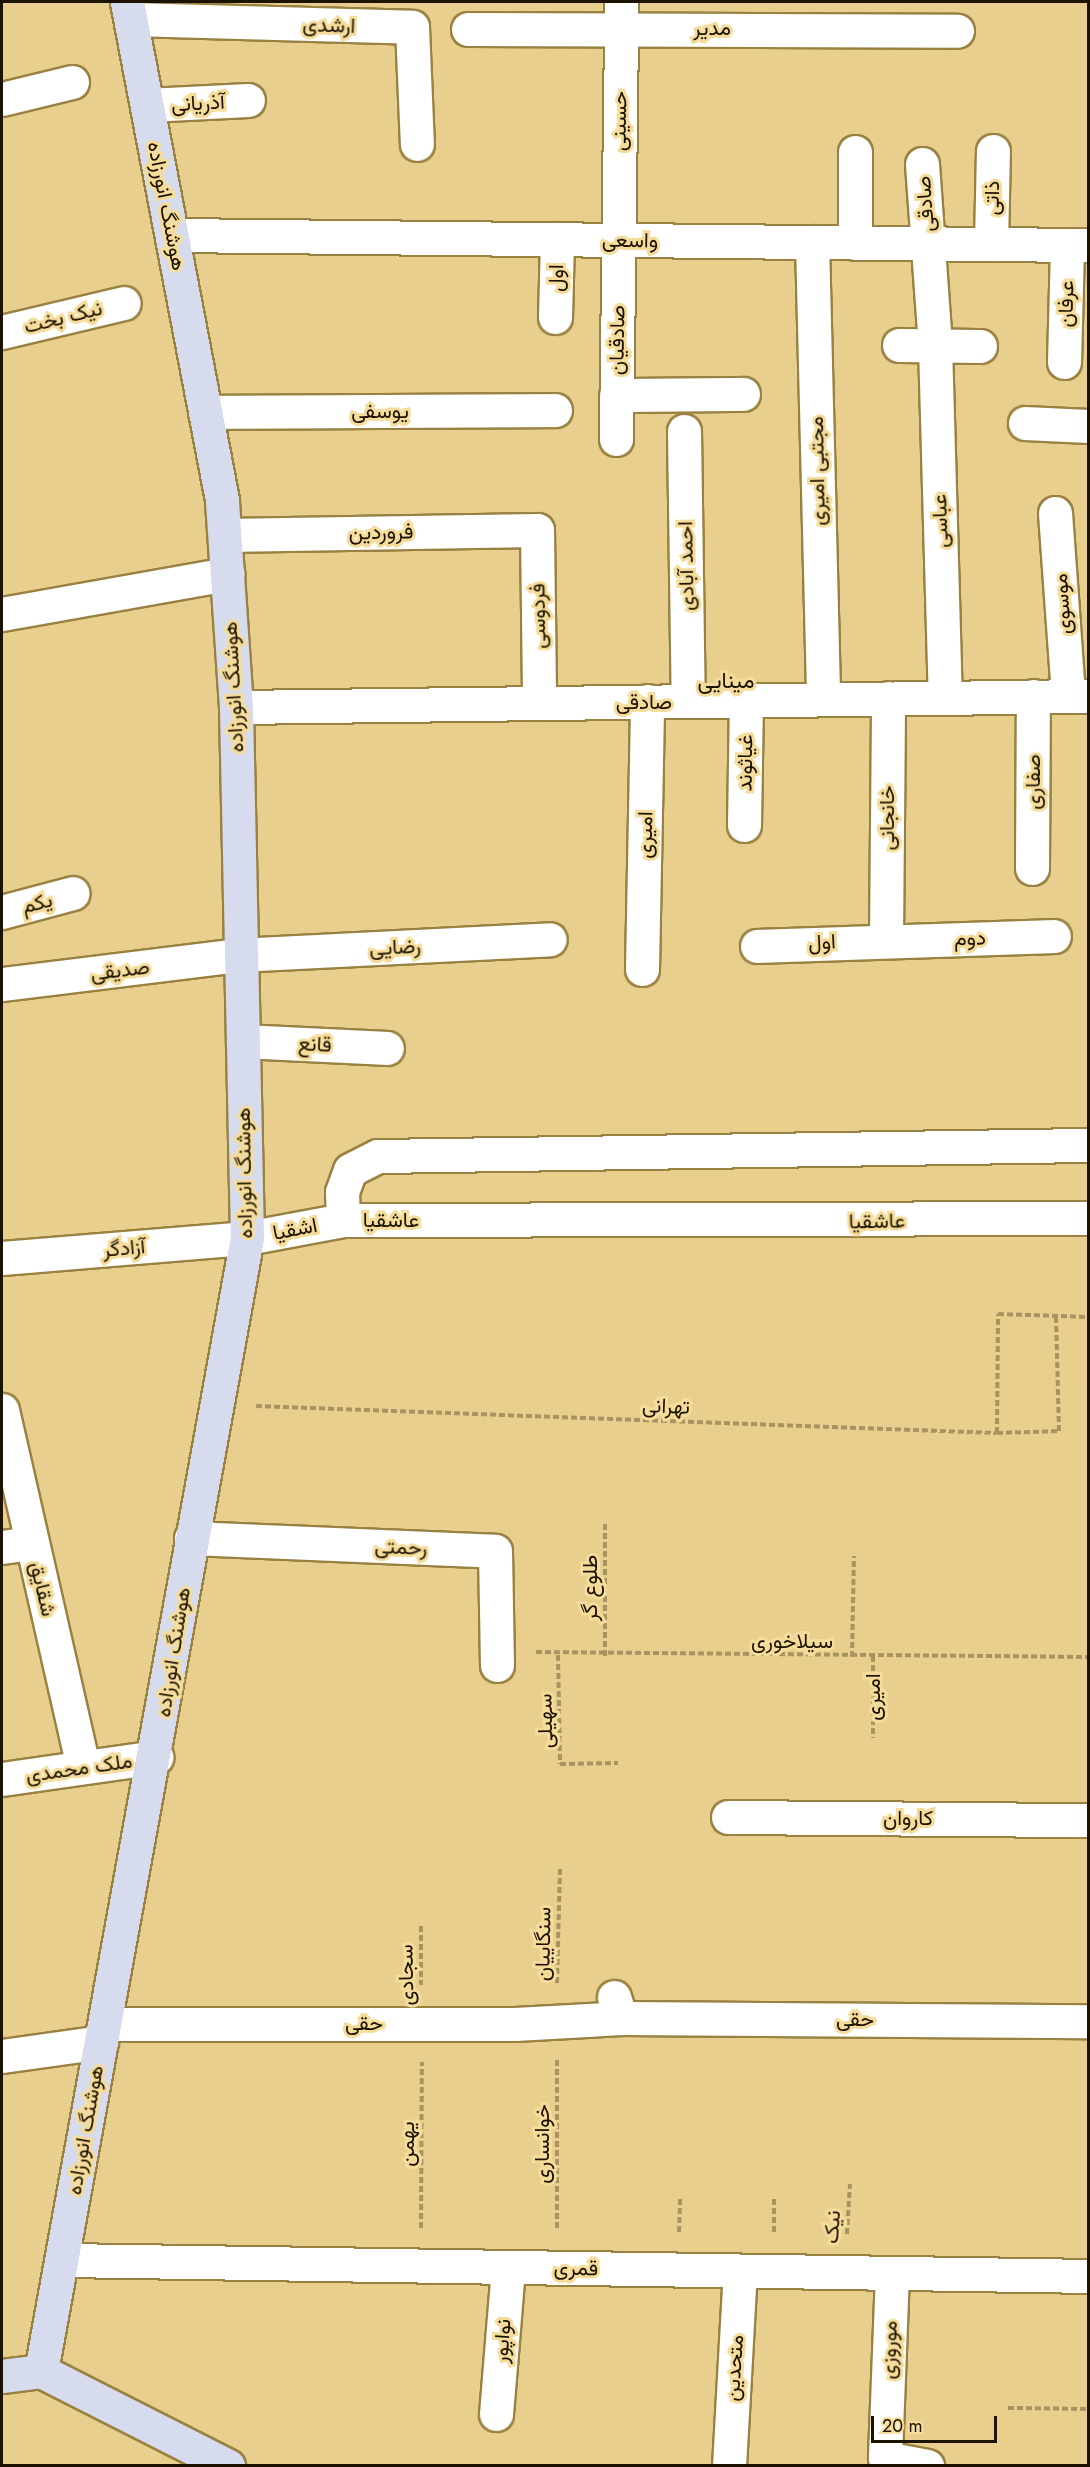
<!DOCTYPE html>
<meta charset="utf-8">
<style>
body{margin:0}
#map{position:relative;width:1090px;height:2467px;overflow:hidden;background:#e8cf8d;font-family:Jost,Vazirmatn,sans-serif}
div>[style]{position:absolute}
.path>*{height:4px;margin-top:-2px;transform-origin:0;background:repeating-linear-gradient(90deg,#a89461 0 6px,transparent 0 9px)}
.roads{filter:drop-shadow(2px 0 #998141) drop-shadow(-2px 0 #998141) drop-shadow(0 2px #998141) drop-shadow(0 -2px #998141)}
.minor>*{height:33px;margin:-16.5px;padding:0 16.5px;transform-origin:16.5px;border-radius:16.5px;background:#fff}
.secondary>*{height:33px;margin:-16.5px;padding:0 16.5px;transform-origin:16.5px;border-radius:16.5px;background:#d6dced}
span{translate:-50% -50%;white-space:nowrap;text-align:center;line-height:1.15;-webkit-text-stroke:6px #f5dc9a;paint-order:stroke}
.street-label{font-size:21px;color:#1b1200}
.neighbourhood-label{font-size:22px;color:#1b1200}
.frame{position:absolute;inset:0;border:3px solid #1b1200;pointer-events:none}
.scale{position:absolute;left:871px;top:2416px;width:126px;height:27px;box-sizing:border-box;border:3px solid #1b1200;border-top:0;padding-left:8px;font-size:18px;line-height:21px;white-space:nowrap;color:#1b1200;-webkit-text-stroke:4px #f5dc9a;paint-order:stroke}
</style>
<div id="map">
<div class="path">
<i style="left:256px;top:1406px;width:741px;rotate:2.09deg"></i>
<i style="left:997px;top:1433px;width:119px;rotate:-89.5deg"></i>
<i style="left:998px;top:1314px;width:90px;rotate:1.9deg"></i>
<i style="left:997px;top:1433px;width:62px;rotate:-1.8deg"></i>
<i style="left:1059px;top:1431px;width:115px;rotate:-91.5deg"></i>
<i style="left:536px;top:1652px;width:552px;rotate:0.52deg"></i>
<i style="left:558px;top:1655px;width:109px;rotate:88.9deg"></i>
<i style="left:560px;top:1764px;width:58px;rotate:-1deg"></i>
<i style="left:605px;top:1656px;width:135px;rotate:-90deg"></i>
<i style="left:873px;top:1656px;width:82px;rotate:90deg"></i>
<i style="left:852px;top:1657px;width:101px;rotate:-88.9deg"></i>
<i style="left:421px;top:1926px;width:59px;rotate:90deg"></i>
<i style="left:557px;top:1983px;width:116px;rotate:-88.5deg"></i>
<i style="left:557px;top:2060px;width:169px;rotate:90deg"></i>
<i style="left:774px;top:2199px;width:35px;rotate:90deg"></i>
<i style="left:421px;top:2228px;width:166px;rotate:-89.7deg"></i>
<i style="left:679px;top:2232px;width:33px;rotate:-88deg"></i>
<i style="left:847px;top:2234px;width:50px;rotate:-86.6deg"></i>
<i style="left:1008px;top:2408px;width:80px;rotate:0.7deg"></i>
</div>
<div class="roads">
<div class="minor">
<i style="left:131px;top:19px;width:281px;rotate:1.6deg"></i>
<i style="left:412px;top:27px;width:117px;rotate:87.6deg"></i>
<i style="left:468px;top:29px;width:489px;rotate:0.2deg"></i>
<i style="left:2px;top:99px;width:72px;rotate:-13.7deg"></i>
<i style="left:147px;top:105px;width:101px;rotate:-2.8deg"></i>
<i style="left:922px;top:164px;width:181px;rotate:85.9deg"></i>
<i style="left:935px;top:345px;width:352px;rotate:88.4deg"></i>
<i style="left:172px;top:235px;width:916px;rotate:0.63deg"></i>
<i style="left:812px;top:242px;width:457px;rotate:88.6deg"></i>
<i style="left:855px;top:243px;width:91px;rotate:-90deg"></i>
<i style="left:991px;top:244px;width:93px;rotate:-88.8deg"></i>
<i style="left:555px;top:317px;width:78px;rotate:-88.5deg"></i>
<i style="left:2px;top:332px;width:125px;rotate:-13.4deg"></i>
<i style="left:899px;top:345px;width:81px;rotate:0.7deg"></i>
<i style="left:1064px;top:362px;width:117px;rotate:-88.5deg"></i>
<i style="left:616px;top:395px;width:127px;rotate:-0.5deg"></i>
<i style="left:205px;top:412px;width:350px;rotate:-0.3deg"></i>
<i style="left:1025px;top:423px;width:63px;rotate:2.7deg"></i>
<i style="left:684px;top:431px;width:270px;rotate:89.2deg"></i>
<i style="left:616px;top:439px;width:437px;rotate:-89.3deg"></i>
<i style="left:1055px;top:513px;width:183px;rotate:85.9deg"></i>
<i style="left:225px;top:535px;width:312px;rotate:-0.9deg"></i>
<i style="left:537px;top:530px;width:173px;rotate:89.3deg"></i>
<i style="left:2px;top:614px;width:229px;rotate:-10.1deg"></i>
<i style="left:236px;top:707px;width:852px;rotate:-0.74deg"></i>
<i style="left:744px;top:825px;width:125px;rotate:-89.1deg"></i>
<i style="left:1032px;top:868px;width:172px;rotate:-89.7deg"></i>
<i style="left:2px;top:912px;width:73px;rotate:-15deg"></i>
<i style="left:886px;top:939px;width:241px;rotate:-89.5deg"></i>
<i style="left:757px;top:946px;width:297px;rotate:-1.9deg"></i>
<i style="left:642px;top:969px;width:268px;rotate:-88.9deg"></i>
<i style="left:2px;top:984px;width:239px;rotate:-7deg"></i>
<i style="left:239px;top:955px;width:311px;rotate:-2.9deg"></i>
<i style="left:243px;top:1041px;width:144px;rotate:2.8deg"></i>
<i style="left:343px;top:1220px;width:28px;rotate:-92deg"></i>
<i style="left:342px;top:1192px;width:23px;rotate:-70deg"></i>
<i style="left:350px;top:1170px;width:31px;rotate:-27deg"></i>
<i style="left:378px;top:1156px;width:710px;rotate:-0.89deg"></i>
<i style="left:2px;top:1258px;width:246px;rotate:-4.7deg"></i>
<i style="left:247px;top:1238px;width:98px;rotate:-10.6deg"></i>
<i style="left:343px;top:1220px;width:745px;rotate:-0.15deg"></i>
<i style="left:2px;top:1410px;width:366px;rotate:77.2deg"></i>
<i style="left:191px;top:1538px;width:304px;rotate:2.4deg"></i>
<i style="left:495px;top:1551px;width:114px;rotate:89deg"></i>
<i style="left:2px;top:1547px;width:30px;rotate:-8deg"></i>
<i style="left:2px;top:1779px;width:156px;rotate:-8.1deg"></i>
<i style="left:728px;top:1817px;width:360px;rotate:0.5deg"></i>
<i style="left:614px;top:1997px;width:22px;rotate:72deg"></i>
<i style="left:621px;top:2018px;width:467px;rotate:0.4deg"></i>
<i style="left:106px;top:2024px;width:409px"></i>
<i style="left:515px;top:2024px;width:106px;rotate:-3.2deg"></i>
<i style="left:2px;top:2056px;width:100px;rotate:-8deg"></i>
<i style="left:63px;top:2260px;width:1025px;rotate:0.89deg"></i>
<i style="left:892px;top:2273px;width:185px;rotate:92.2deg"></i>
<i style="left:885px;top:2458px;width:43px;rotate:10.8deg"></i>
<i style="left:496px;top:2414px;width:147px;rotate:-85.3deg"></i>
<i style="left:729px;top:2466px;width:195px;rotate:-86.8deg"></i>
</div>
<div class="secondary">
<i style="left:41px;top:2371px;width:1152px;rotate:-79.7deg"></i>
<i style="left:247px;top:1238px;width:531px;rotate:-91.19deg"></i>
<i style="left:236px;top:707px;width:207px;rotate:-93.9deg"></i>
<i style="left:222px;top:500px;width:507px;rotate:-100.8deg"></i>
<i style="left:2px;top:2376px;width:39px;rotate:-7deg"></i>
<i style="left:41px;top:2371px;width:210px;rotate:26.9deg"></i>
</div>
</div>
<div class="street-label">
<span style="left:329px;top:25px;rotate:2deg">ارشدی</span>
<span style="left:712px;top:28px">مدیر</span>
<span style="left:198px;top:103px;rotate:-3deg">آذریانی</span>
<span style="left:619px;top:121px;rotate:-89deg">حسینی</span>
<span style="left:992px;top:198px;rotate:-89deg">ذاتی</span>
<span style="left:925px;top:204px;rotate:-94deg">صادقی</span>
<span style="left:167px;top:206px;rotate:79deg">هوشنگ انورزاده</span>
<span style="left:630px;top:240px;rotate:1deg">واسعی</span>
<span style="left:556px;top:278px;rotate:-89deg">اول</span>
<span style="left:1066px;top:304px;rotate:-89deg">عرفان</span>
<span style="left:63px;top:317px;rotate:-14deg">نیک بخت</span>
<span style="left:617px;top:340px;rotate:-89deg">صادقیان</span>
<span style="left:380px;top:411px">یوسفی</span>
<span style="left:817px;top:471px;rotate:-91deg">مجتبی امیری</span>
<span style="left:940px;top:521px;rotate:-92deg">عباسی</span>
<span style="left:381px;top:532px;rotate:-1deg">فروردین</span>
<span style="left:686px;top:566px;rotate:-91deg">احمد آبادی</span>
<span style="left:1062px;top:604px;rotate:-94deg">موسوی</span>
<span style="left:538px;top:616px;rotate:-91deg">فردوسی</span>
<span style="left:233px;top:687px;rotate:-93deg">هوشنگ انورزاده</span>
<span style="left:644px;top:702px">صادقی</span>
<span style="left:745px;top:763px;rotate:-89deg">غیاثوند</span>
<span style="left:1033px;top:782px;rotate:-90deg">صفاری</span>
<span style="left:887px;top:818px;rotate:-90deg">خانجانی</span>
<span style="left:645px;top:835px;rotate:-89deg">امیری</span>
<span style="left:37px;top:903px;rotate:-15deg">یکم</span>
<span style="left:970px;top:938px;rotate:-1deg">دوم</span>
<span style="left:822px;top:942px;rotate:-3deg">اول</span>
<span style="left:395px;top:947px;rotate:-3deg">رضایی</span>
<span style="left:120px;top:970px;rotate:-7deg">صدیقی</span>
<span style="left:315px;top:1044px;rotate:3deg">قانع</span>
<span style="left:244px;top:1173px;rotate:-91deg">هوشنگ انورزاده</span>
<span style="left:391px;top:1220px">عاشقیا</span>
<span style="left:877px;top:1221px;rotate:-1deg">عاشقیا</span>
<span style="left:295px;top:1229px;rotate:-11deg">اشقیا</span>
<span style="left:124px;top:1248px;rotate:-5deg">آزادگر</span>
<span style="left:666px;top:1406px;rotate:2deg">تهرانی</span>
<span style="left:401px;top:1547px;rotate:2deg">رحمتی</span>
<span style="left:590px;top:1588px;rotate:-90deg">طلوع گر</span>
<span style="left:43px;top:1589px;rotate:77deg">شقایق</span>
<span style="left:792px;top:1641px">سیلاخوری</span>
<span style="left:173px;top:1652px;rotate:-81deg">هوشنگ انورزاده</span>
<span style="left:873px;top:1697px;rotate:-90deg">امیری</span>
<span style="left:545px;top:1721px;rotate:-91deg">سهیلی</span>
<span style="left:79px;top:1768px;rotate:-8deg">ملک محمدی</span>
<span style="left:908px;top:1818px">کاروان</span>
<span style="left:543px;top:1944px;rotate:-89deg">سنگاییان</span>
<span style="left:406px;top:1975px;rotate:-91deg">سجادی</span>
<span style="left:855px;top:2019px">حقی</span>
<span style="left:364px;top:2023px">حقی</span>
<span style="left:85px;top:2130px;rotate:-80deg">هوشنگ انورزاده</span>
<span style="left:407px;top:2144px;rotate:-90deg">یهمن</span>
<span style="left:542px;top:2144px;rotate:-90deg">خوانساری</span>
<span style="left:832px;top:2227px;rotate:-86deg">نیک</span>
<span style="left:576px;top:2268px;rotate:1deg">قمری</span>
<span style="left:502px;top:2341px;rotate:-86deg">نواپور</span>
<span style="left:889px;top:2350px;rotate:-88deg">موروزی</span>
<span style="left:734px;top:2368px;rotate:-86deg">متحدین</span>
</div>
<div class="neighbourhood-label">
<span style="left:726px;top:681px">مینایی</span>
</div>
<div class="frame"></div>
<div class="scale">20 m</div>
</div>
